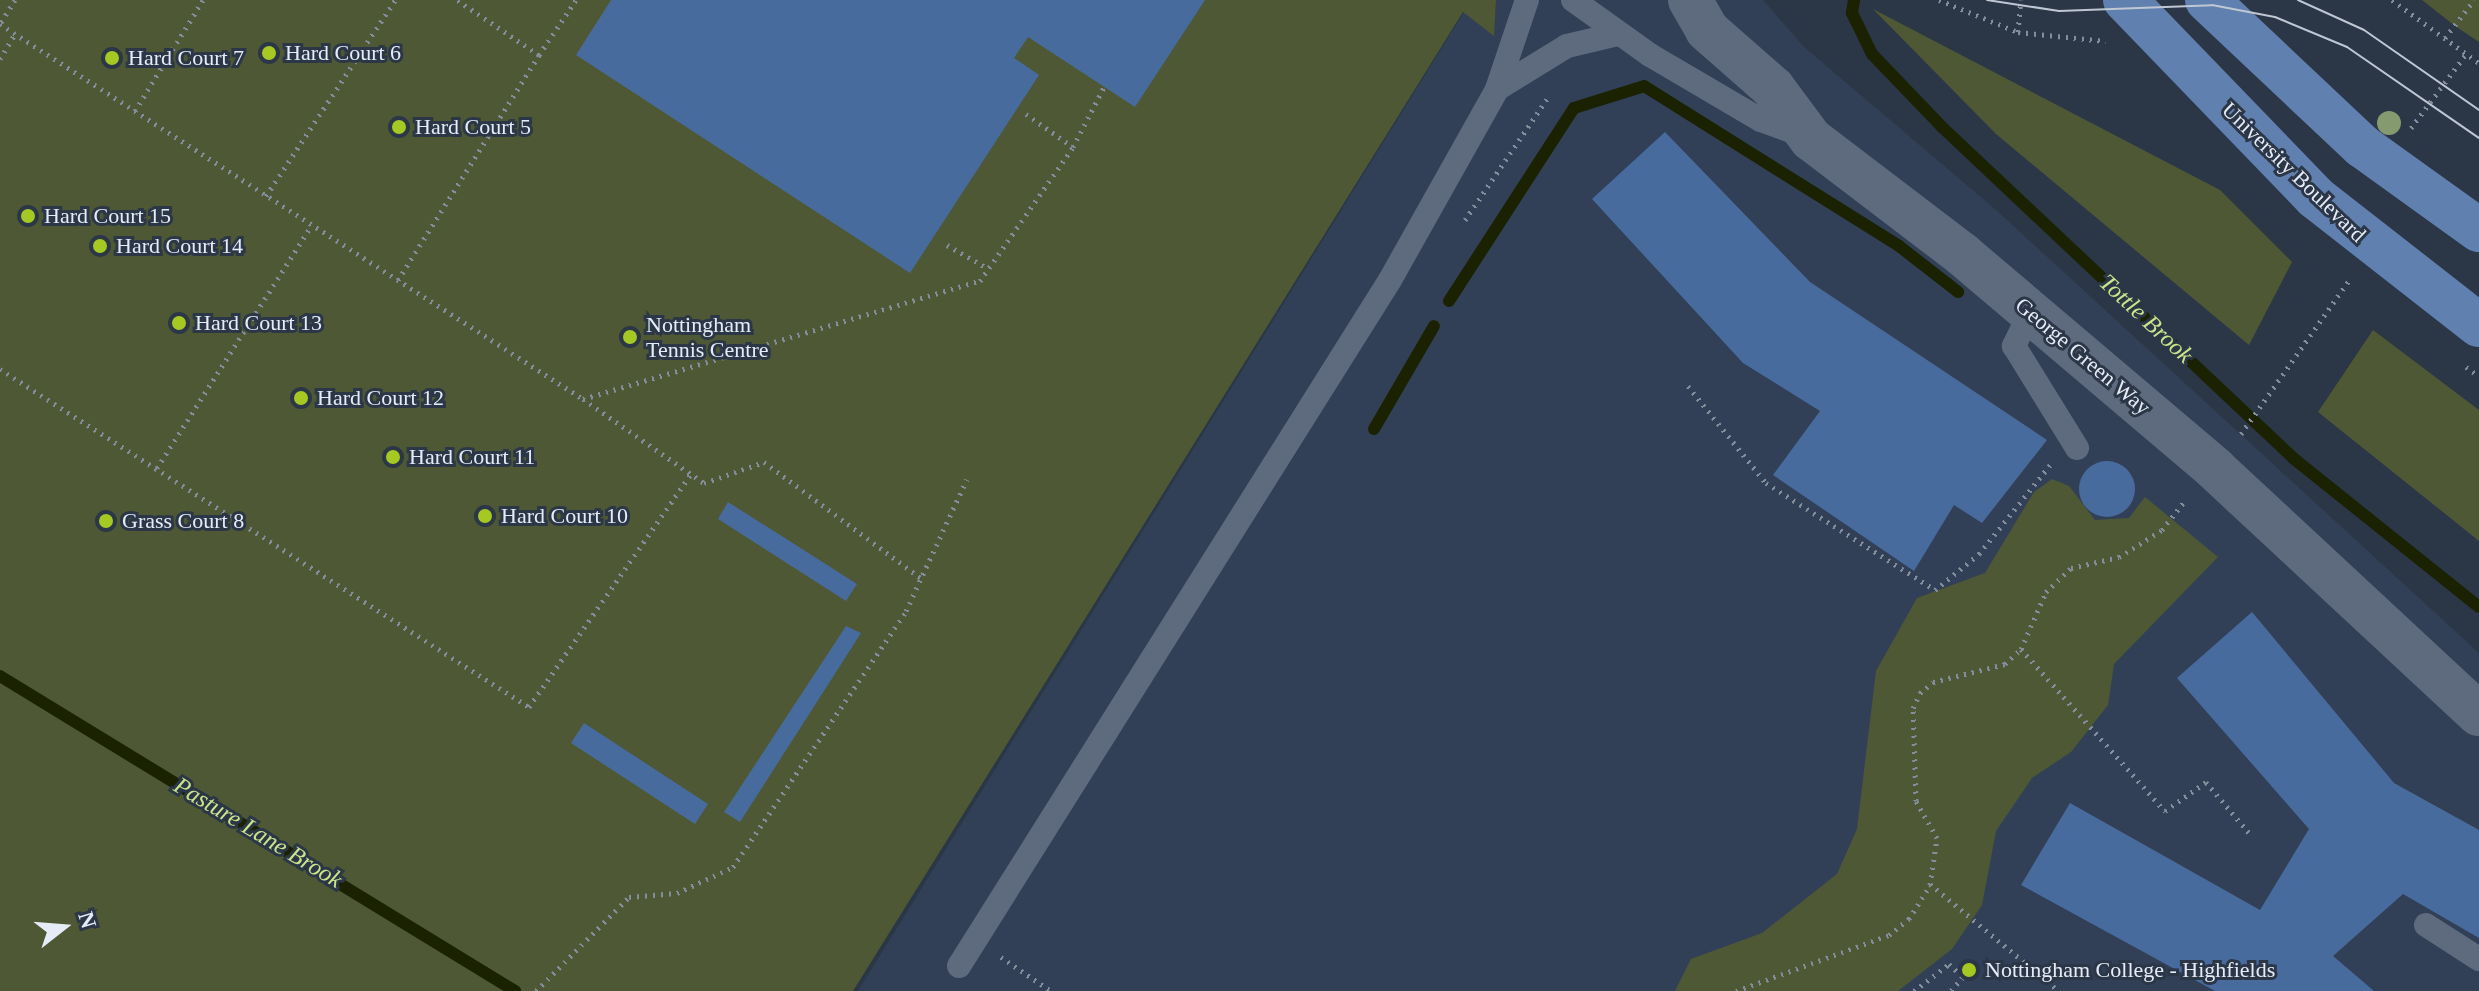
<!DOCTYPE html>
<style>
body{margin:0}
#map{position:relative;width:2479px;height:991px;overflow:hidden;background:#2b3647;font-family:Georgia,serif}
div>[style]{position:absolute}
.built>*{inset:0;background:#324057}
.green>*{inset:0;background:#4e5835}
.stream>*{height:12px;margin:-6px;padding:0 6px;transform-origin:6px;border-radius:6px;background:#1a2202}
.building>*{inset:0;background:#486b9d}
.round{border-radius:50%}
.path>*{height:5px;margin-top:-2.5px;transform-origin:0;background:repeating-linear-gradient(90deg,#848d9b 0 2px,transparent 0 8px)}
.service>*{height:24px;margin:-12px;padding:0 12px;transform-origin:12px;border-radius:12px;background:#5e6b7e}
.minor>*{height:44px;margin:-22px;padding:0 22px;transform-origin:22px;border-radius:22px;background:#5e6b7e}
.primary>*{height:44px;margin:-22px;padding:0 22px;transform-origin:22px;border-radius:22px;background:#6080af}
.tram>*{height:2px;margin:-1px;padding:0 1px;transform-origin:1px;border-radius:1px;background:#bfc7d3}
.trees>*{width:24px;height:24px;margin:-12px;border-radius:50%;background:#869a6f}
.dots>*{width:22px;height:22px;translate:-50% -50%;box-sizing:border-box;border:4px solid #2b3647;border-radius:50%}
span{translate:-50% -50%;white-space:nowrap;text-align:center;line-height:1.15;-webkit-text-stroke:6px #2b3647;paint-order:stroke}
.poi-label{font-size:22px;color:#e5ecf7}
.left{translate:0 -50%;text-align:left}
.street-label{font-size:22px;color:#e5ecf7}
.water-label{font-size:24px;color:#cbe58a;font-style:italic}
.north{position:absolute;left:24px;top:887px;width:80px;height:80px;-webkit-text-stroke:6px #2b3647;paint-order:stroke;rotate:73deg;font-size:22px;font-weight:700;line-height:32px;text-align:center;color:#e5ecf7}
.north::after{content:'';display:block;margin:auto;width:28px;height:36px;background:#e5ecf7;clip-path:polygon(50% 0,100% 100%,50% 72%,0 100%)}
</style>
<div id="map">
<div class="built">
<i style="clip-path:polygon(1496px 0,1763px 0,1804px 47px,1995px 209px,2479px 653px,2479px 991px,858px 991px,1464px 12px,1494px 35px)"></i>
</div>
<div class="green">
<i style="clip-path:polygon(0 0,1496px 0,1494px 36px,1463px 12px,853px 991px,0 991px)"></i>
<i style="clip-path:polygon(2422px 0,2479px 0,2479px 42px,2455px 26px)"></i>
<i style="clip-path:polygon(1873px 9px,2220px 190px,2292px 262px,2249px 345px,1996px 134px)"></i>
<i style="clip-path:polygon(2373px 330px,2479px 410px,2479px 541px,2318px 412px)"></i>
<i style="clip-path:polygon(2052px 479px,2069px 486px,2095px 520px,2129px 518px,2145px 497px,2218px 557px,2114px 664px,2108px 705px,2071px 752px,2032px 778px,1996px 831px,1982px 905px,1952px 949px,1898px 991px,1675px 991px,1691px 959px,1762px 933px,1837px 874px,1857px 829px,1876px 671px,1917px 598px,1985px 573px,2034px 492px)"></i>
</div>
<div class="stream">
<i style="left:1854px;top:0;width:13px;rotate:99deg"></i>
<i style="left:1852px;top:13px;width:46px;rotate:64deg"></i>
<i style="left:1872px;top:54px;width:101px;rotate:46.2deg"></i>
<i style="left:1942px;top:127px;width:482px;rotate:43.3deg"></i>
<i style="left:2293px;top:458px;width:238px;rotate:38.7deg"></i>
<i style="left:1449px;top:301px;width:230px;rotate:-57.1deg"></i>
<i style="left:1574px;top:108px;width:73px;rotate:-17.4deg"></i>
<i style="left:1644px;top:86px;width:301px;rotate:32.1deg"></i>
<i style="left:1899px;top:246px;width:75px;rotate:37.9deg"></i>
<i style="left:1374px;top:429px;width:119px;rotate:-59.8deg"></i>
<i style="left:0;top:676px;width:604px;rotate:31.45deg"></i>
</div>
<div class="building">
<i style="clip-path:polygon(611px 0,1205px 0,1135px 107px,1028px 37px,1014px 58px,1039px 75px,910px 273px,576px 55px)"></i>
<i style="clip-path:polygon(1665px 132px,1810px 282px,2047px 440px,1982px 523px,1954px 505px,1914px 571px,1773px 475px,1820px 411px,1743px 363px,1592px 199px)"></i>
<i class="round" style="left:2079px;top:461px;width:56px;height:56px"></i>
<i style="clip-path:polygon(728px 502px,857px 584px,846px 601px,718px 519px)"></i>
<i style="clip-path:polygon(2252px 612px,2394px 783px,2479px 830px,2479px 938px,2403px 894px,2333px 956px,2374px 991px,2215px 991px,2021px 885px,2070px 803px,2260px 910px,2309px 829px,2177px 678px)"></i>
<i style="clip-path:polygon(846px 626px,861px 633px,740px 822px,724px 812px)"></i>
<i style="clip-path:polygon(584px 723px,708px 804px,695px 824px,571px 743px)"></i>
</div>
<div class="path">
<i style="left:15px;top:0;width:28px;rotate:122deg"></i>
<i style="left:0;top:24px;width:693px;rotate:32.75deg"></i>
<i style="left:583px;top:399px;width:414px;rotate:-16.6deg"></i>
<i style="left:980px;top:281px;width:163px;rotate:-55.2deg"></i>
<i style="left:1073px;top:147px;width:68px;rotate:-62.7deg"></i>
<i style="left:1939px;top:0;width:85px;rotate:22.1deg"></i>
<i style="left:2018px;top:32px;width:88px;rotate:5.8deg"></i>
<i style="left:2392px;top:0;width:107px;rotate:35.9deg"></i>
<i style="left:2018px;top:32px;width:32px;rotate:-85deg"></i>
<i style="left:2445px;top:38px;width:48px;rotate:-52.7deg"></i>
<i style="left:539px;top:55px;width:66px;rotate:-56.1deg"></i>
<i style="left:0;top:59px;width:29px;rotate:-59deg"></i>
<i style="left:135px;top:111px;width:130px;rotate:-58.5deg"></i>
<i style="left:1026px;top:114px;width:57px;rotate:35.1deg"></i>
<i style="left:2411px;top:128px;width:92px;rotate:-53.4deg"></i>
<i style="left:266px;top:196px;width:235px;rotate:-56.6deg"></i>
<i style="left:1465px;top:220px;width:146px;rotate:-55.9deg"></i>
<i style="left:947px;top:245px;width:46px;rotate:29.9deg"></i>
<i style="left:398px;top:280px;width:266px;rotate:-57.9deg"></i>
<i style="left:539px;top:55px;width:99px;rotate:-146.1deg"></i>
<i style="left:2466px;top:367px;width:16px;rotate:35deg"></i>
<i style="left:0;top:369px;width:628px;rotate:32.58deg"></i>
<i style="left:529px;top:707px;width:284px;rotate:-55.2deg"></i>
<i style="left:1688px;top:386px;width:124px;rotate:51.2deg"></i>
<i style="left:1766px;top:483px;width:200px;rotate:32.3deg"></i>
<i style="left:1935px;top:590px;width:57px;rotate:-39.3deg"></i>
<i style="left:1979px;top:554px;width:114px;rotate:-51.4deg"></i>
<i style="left:583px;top:399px;width:147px;rotate:34.8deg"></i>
<i style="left:704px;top:483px;width:64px;rotate:-19.3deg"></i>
<i style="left:764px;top:462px;width:195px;rotate:36.5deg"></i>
<i style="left:2241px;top:434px;width:189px;rotate:-54.9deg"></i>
<i style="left:157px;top:468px;width:288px;rotate:-57.5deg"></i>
<i style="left:2021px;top:649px;width:217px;rotate:48.4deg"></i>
<i style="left:2165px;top:811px;width:50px;rotate:-35.3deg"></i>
<i style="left:2206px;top:782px;width:68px;rotate:49.8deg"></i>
<i style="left:1930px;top:884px;width:168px;rotate:39.7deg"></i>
<i style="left:1001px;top:957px;width:60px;rotate:34.2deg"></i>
<i style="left:536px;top:991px;width:132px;rotate:-45.3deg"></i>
<i style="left:629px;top:897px;width:48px;rotate:-4.8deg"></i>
<i style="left:677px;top:893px;width:62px;rotate:-24.9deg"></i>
<i style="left:733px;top:867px;width:309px;rotate:-55.9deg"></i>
<i style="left:906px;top:611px;width:145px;rotate:-65.2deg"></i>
<i style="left:1736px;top:991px;width:163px;rotate:-20.1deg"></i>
<i style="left:1889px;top:935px;width:26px;rotate:-39deg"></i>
<i style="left:1909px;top:919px;width:40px;rotate:-58deg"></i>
<i style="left:1930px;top:885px;width:48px;rotate:-81.5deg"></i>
<i style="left:1937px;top:838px;width:43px;rotate:-119.6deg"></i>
<i style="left:1916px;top:801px;width:93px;rotate:-91.8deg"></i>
<i style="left:1913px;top:708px;width:17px;rotate:-65deg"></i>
<i style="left:1920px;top:693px;width:17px;rotate:-40deg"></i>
<i style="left:1933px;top:682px;width:74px;rotate:-14deg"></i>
<i style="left:2005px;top:664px;width:22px;rotate:-43deg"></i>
<i style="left:2021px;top:649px;width:62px;rotate:-66.3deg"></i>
<i style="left:2046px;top:592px;width:35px;rotate:-44deg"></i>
<i style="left:2071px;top:568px;width:49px;rotate:-12.9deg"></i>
<i style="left:2119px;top:557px;width:51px;rotate:-32.1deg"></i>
<i style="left:2162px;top:530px;width:39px;rotate:-52deg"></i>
<i style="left:1914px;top:991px;width:44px;rotate:-37.6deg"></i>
<i style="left:1949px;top:964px;width:19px;rotate:43deg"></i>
<i style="left:1963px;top:977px;width:18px;rotate:131deg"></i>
</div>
<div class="service">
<i style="left:1573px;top:0;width:95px;rotate:35.5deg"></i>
<i style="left:1650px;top:55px;width:129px;rotate:30.4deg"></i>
<i style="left:1761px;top:120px;width:44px;rotate:20.1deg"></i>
<i style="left:1497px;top:89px;width:82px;rotate:-31.6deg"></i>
<i style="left:1567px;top:46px;width:52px;rotate:-13.2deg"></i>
<i style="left:2030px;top:313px;width:37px;rotate:116deg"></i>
<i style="left:2014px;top:346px;width:120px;rotate:58.3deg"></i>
<i style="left:2426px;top:925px;width:63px;rotate:32.7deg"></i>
<i style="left:959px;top:966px;width:810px;rotate:-57.86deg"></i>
<i style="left:1390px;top:280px;width:219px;rotate:-60.7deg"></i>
<i style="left:1497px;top:89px;width:94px;rotate:-71.4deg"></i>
</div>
<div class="minor">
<i style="left:1690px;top:0;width:34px;rotate:60deg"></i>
<i style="left:1707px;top:30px;width:88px;rotate:41.3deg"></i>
<i style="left:1773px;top:88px;width:64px;rotate:53.3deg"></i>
<i style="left:1811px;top:139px;width:191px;rotate:37.3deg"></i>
<i style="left:1963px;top:255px;width:331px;rotate:40.3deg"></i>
<i style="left:2215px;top:469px;width:360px;rotate:42.9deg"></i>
</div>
<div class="primary">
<i style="left:2125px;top:0;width:274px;rotate:46deg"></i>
<i style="left:2315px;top:197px;width:208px;rotate:38deg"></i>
<i style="left:2207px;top:0;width:213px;rotate:43.3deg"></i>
<i style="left:2362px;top:146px;width:144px;rotate:35.7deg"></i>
</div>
<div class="tram">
<i style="left:1987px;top:0;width:73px;rotate:8.7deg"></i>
<i style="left:2059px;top:11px;width:153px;rotate:-2.2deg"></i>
<i style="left:2212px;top:5px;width:64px;rotate:10.8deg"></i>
<i style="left:2275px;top:17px;width:78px;rotate:22.6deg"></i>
<i style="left:2347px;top:47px;width:160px;rotate:34.6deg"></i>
<i style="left:2298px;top:0;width:72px;rotate:24.4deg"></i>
<i style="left:2364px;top:30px;width:140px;rotate:34.8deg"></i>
</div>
<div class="trees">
<i style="left:2389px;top:123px"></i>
</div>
<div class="dots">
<i style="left:269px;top:53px;background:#a5c822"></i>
<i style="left:112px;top:58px;background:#a5c822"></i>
<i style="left:399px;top:127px;background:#a5c822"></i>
<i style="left:28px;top:216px;background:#a5c822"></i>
<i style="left:100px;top:246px;background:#a5c822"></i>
<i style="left:179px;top:323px;background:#a5c822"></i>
<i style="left:630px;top:337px;background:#a5c822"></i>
<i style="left:301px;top:398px;background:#a5c822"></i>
<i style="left:393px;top:457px;background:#a5c822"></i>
<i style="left:485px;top:516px;background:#a5c822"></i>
<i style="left:106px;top:521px;background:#a5c822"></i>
<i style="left:1969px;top:970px;background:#a5c822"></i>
</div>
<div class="poi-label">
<span class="left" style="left:285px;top:53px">Hard Court 6</span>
<span class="left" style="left:128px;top:58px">Hard Court 7</span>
<span class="left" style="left:415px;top:127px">Hard Court 5</span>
<span class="left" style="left:44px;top:216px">Hard Court 15</span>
<span class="left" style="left:116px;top:246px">Hard Court 14</span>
<span class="left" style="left:195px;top:323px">Hard Court 13</span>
<span class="left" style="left:646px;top:337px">Nottingham<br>Tennis Centre</span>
<span class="left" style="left:317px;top:398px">Hard Court 12</span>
<span class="left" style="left:409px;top:457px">Hard Court 11</span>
<span class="left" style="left:501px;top:516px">Hard Court 10</span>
<span class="left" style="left:122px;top:521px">Grass Court 8</span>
<span class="left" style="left:1985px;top:970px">Nottingham College - Highfields</span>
</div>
<div class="street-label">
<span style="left:2294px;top:172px;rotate:44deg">University Boulevard</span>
<span style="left:2083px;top:356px;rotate:40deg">George Green Way</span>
</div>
<div class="water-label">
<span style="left:2146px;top:319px;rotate:43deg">Tottle Brook</span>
<span style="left:258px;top:833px;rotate:31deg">Pasture Lane Brook</span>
</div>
<div class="north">N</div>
</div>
